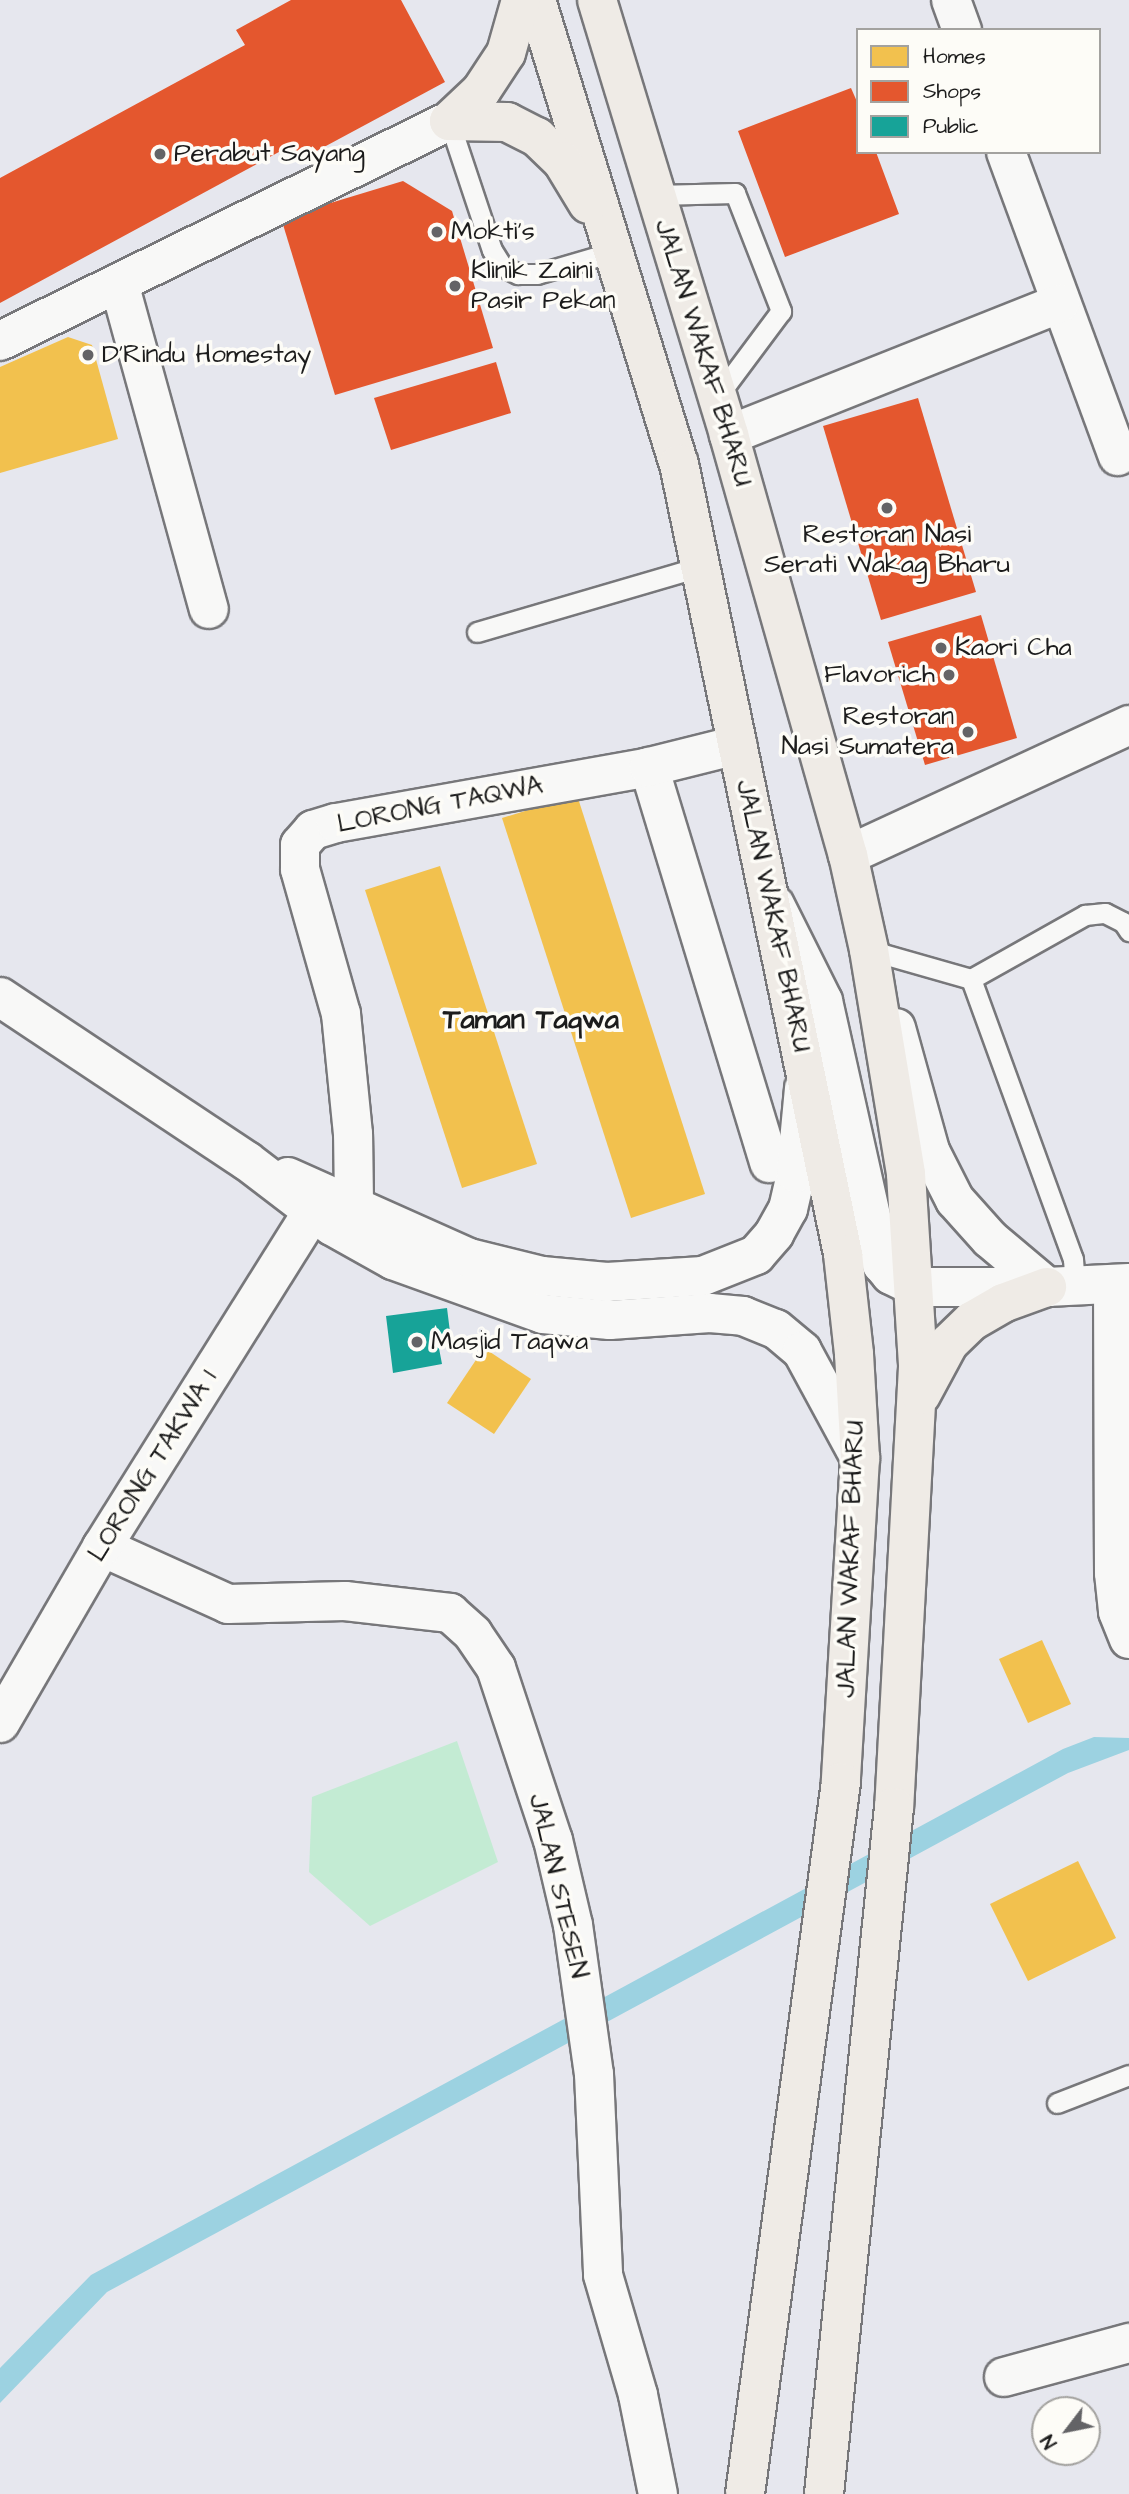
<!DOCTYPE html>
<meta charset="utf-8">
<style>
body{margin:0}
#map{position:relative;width:1129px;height:2494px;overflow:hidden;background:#e6e7ee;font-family:"Architects Daughter",sans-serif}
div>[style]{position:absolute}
.green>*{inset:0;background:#c3ebd3}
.water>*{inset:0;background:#9cd2e1}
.homes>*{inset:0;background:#f2c14e}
.shops>*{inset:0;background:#e4572e}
.public>*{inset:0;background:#17a398}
.roads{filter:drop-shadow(2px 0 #77777a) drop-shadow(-2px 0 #77777a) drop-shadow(0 2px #77777a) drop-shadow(0 -2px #77777a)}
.service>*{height:19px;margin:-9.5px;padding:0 9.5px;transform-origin:9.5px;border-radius:9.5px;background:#f8f8f7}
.minor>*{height:38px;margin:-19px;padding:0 19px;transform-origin:19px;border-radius:19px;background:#f8f8f7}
.tertiary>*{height:38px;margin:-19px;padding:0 19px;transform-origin:19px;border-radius:19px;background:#f8f8f7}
.primary>*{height:38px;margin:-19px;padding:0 19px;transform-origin:19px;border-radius:19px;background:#efebe6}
.dots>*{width:19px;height:19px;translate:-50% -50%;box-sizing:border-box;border:4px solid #fdfcf7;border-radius:50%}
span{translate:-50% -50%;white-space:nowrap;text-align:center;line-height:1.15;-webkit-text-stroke:7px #fdfcf7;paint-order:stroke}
.poi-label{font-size:26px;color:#1c1c1c}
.left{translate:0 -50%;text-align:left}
.right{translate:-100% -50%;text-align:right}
.street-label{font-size:26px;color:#1c1c1c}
.neighbourhood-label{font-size:28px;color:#1c1c1c;font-weight:700}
.legend{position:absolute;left:856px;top:28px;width:245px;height:126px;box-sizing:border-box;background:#fdfcf7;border:2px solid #a3a29f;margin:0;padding:9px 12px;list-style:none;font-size:21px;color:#1c1c1c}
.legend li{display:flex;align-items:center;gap:14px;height:35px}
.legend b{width:35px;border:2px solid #a3a29f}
.north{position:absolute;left:1031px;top:2396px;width:70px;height:70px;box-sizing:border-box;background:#fdfcf7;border:2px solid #a3a29f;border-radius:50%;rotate:238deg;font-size:19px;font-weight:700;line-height:28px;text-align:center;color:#1c1c1c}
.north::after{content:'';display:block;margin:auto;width:24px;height:32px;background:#636366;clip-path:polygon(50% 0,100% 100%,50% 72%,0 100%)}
</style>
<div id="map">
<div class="green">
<i style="clip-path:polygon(457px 1741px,498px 1862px,370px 1926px,309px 1872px,312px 1797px)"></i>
</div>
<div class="water">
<i style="clip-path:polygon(1094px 1737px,1129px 1738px,1129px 1750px,1068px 1773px,107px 2292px,0 2403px,0 2368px,91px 2275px,1063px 1749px)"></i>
</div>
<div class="homes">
<i style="clip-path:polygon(68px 337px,92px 345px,118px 439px,0 473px,0 367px)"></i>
<i style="clip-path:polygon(577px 795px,705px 1194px,631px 1218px,502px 818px)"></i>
<i style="clip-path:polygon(440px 866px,537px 1164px,462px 1188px,365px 890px)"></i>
<i style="clip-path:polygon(484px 1348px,531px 1379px,494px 1434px,447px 1403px)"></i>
<i style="clip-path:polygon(1042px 1640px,1071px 1704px,1028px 1723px,999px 1659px)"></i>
<i style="clip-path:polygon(1078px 1861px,1116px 1938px,1028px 1981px,990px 1904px)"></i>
</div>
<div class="shops">
<i style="clip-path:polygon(291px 0,401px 0,445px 82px,298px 161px,290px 146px,0 303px,0 178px,245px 45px,236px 30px)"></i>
<i style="clip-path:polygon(851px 88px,858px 104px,858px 152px,876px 152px,899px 214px,785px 257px,738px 131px)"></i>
<i style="clip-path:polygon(403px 181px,452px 211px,493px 348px,335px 395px,281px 218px)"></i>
<i style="clip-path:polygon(496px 362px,511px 413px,391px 450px,374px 398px)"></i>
<i style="clip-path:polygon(918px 398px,976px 592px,881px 620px,823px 426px)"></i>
<i style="clip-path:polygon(981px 615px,1017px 738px,925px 765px,888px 642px)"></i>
</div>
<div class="public">
<i style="clip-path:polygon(447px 1308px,451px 1340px,438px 1343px,442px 1364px,393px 1373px,386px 1316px)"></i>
</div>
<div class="roads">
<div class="service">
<i style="left:449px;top:121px;width:136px;rotate:71.6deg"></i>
<i style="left:492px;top:250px;width:19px;rotate:58deg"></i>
<i style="left:502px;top:266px;width:18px;rotate:27deg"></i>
<i style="left:518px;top:274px;width:19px"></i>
<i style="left:537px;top:274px;width:82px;rotate:-16.2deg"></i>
<i style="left:656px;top:195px;width:79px;rotate:-1.5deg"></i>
<i style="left:735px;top:193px;width:127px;rotate:68.7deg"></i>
<i style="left:781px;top:311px;width:107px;rotate:126.7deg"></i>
<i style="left:477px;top:632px;width:232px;rotate:-16.3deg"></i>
<i style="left:869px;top:950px;width:106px;rotate:15.9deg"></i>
<i style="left:971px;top:979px;width:298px;rotate:70deg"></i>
<i style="left:1073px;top:1259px;width:27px;rotate:86deg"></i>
<i style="left:971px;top:979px;width:131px;rotate:-29.3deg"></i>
<i style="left:1085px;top:915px;width:20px;rotate:-6deg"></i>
<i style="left:1105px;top:913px;width:20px;rotate:27deg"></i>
<i style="left:1123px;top:922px;width:11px;rotate:56deg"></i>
<i style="left:1057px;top:2103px;width:77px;rotate:-21.3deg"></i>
</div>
<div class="minor">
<i style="left:951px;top:0;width:32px;rotate:70deg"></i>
<i style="left:1006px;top:152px;width:324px;rotate:69.8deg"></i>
<i style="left:119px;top:283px;width:338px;rotate:74.6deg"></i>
<i style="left:0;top:341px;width:500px;rotate:-26.1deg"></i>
<i style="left:729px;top:435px;width:356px;rotate:-21.7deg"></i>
<i style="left:649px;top:767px;width:414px;rotate:73.1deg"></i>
<i style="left:848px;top:855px;width:310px;rotate:-24.8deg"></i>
<i style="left:354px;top:1202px;width:68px;rotate:-90.8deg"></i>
<i style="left:353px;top:1134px;width:121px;rotate:-95.7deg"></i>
<i style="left:341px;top:1014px;width:151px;rotate:-105.8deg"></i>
<i style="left:300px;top:869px;width:24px;rotate:-90deg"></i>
<i style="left:300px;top:845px;width:20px;rotate:-49deg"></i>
<i style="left:313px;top:830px;width:24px;rotate:-17deg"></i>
<i style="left:336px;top:823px;width:318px;rotate:-10.1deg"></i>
<i style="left:649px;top:767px;width:91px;rotate:-14deg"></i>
<i style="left:1047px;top:1287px;width:82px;rotate:-2.8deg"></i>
<i style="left:102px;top:1547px;width:138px;rotate:24.3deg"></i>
<i style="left:228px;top:1604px;width:117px;rotate:-1.5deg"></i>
<i style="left:345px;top:1601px;width:106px;rotate:6.5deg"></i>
<i style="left:450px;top:1613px;width:31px;rotate:42deg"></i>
<i style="left:473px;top:1634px;width:41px;rotate:55.9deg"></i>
<i style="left:496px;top:1668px;width:181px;rotate:71.7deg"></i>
<i style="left:553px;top:1840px;width:87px;rotate:76.8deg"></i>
<i style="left:573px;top:1925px;width:150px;rotate:82deg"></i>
<i style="left:594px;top:2074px;width:201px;rotate:87.4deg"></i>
<i style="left:603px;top:2275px;width:125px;rotate:73.7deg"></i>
<i style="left:638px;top:2395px;width:101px;rotate:78.6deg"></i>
<i style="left:0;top:1723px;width:203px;rotate:-59.9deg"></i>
<i style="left:102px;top:1547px;width:395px;rotate:-57.9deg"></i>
<i style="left:1004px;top:2377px;width:130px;rotate:-15.2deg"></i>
</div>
<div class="tertiary">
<i style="left:775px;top:905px;width:107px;rotate:63.4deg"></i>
<i style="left:823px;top:1001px;width:270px;rotate:77.4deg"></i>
<i style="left:882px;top:1264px;width:14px;rotate:51deg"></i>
<i style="left:891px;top:1275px;width:28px;rotate:26deg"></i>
<i style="left:916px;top:1287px;width:129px"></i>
<i style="left:0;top:997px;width:296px;rotate:33.6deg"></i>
<i style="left:247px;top:1161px;width:107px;rotate:37.4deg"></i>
<i style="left:332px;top:1226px;width:70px;rotate:29.1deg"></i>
<i style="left:393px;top:1260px;width:159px;rotate:19.8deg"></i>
<i style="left:543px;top:1314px;width:67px;rotate:5.1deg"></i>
<i style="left:610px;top:1320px;width:100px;rotate:-4deg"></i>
<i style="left:710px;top:1313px;width:33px;rotate:5deg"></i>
<i style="left:743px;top:1316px;width:35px;rotate:22deg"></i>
<i style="left:776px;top:1329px;width:34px;rotate:40deg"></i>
<i style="left:802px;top:1351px;width:122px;rotate:61.5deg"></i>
<i style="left:896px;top:1028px;width:128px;rotate:74.5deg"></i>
<i style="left:930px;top:1151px;width:55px;rotate:63deg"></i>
<i style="left:955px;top:1200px;width:52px;rotate:48.1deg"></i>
<i style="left:990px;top:1239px;width:75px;rotate:40.1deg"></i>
<i style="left:288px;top:1177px;width:198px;rotate:24.1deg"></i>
<i style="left:469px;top:1258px;width:75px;rotate:13.9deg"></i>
<i style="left:542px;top:1276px;width:65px;rotate:5.3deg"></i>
<i style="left:607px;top:1282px;width:96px;rotate:-3.6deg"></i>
<i style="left:703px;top:1276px;width:57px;rotate:-21.6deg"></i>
<i style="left:756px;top:1255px;width:28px;rotate:-49deg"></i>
<i style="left:774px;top:1234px;width:29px;rotate:-61deg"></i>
<i style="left:788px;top:1209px;width:37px;rotate:-77deg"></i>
<i style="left:796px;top:1173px;width:85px;rotate:-84.6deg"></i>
<i style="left:1113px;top:1284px;width:289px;rotate:89.8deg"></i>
<i style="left:1114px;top:1573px;width:39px;rotate:84deg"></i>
<i style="left:1118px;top:1612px;width:29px;rotate:68deg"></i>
</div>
<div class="primary">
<i style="left:536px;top:0;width:486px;rotate:72.9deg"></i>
<i style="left:679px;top:464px;width:807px;rotate:78.27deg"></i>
<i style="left:843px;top:1254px;width:101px;rotate:83.7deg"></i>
<i style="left:854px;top:1354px;width:104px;rotate:86.7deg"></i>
<i style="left:860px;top:1458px;width:325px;rotate:93.4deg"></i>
<i style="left:841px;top:1782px;width:718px;rotate:97.68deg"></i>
<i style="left:597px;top:0;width:455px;rotate:73.1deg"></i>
<i style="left:729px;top:435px;width:437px;rotate:74.2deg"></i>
<i style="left:848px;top:855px;width:97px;rotate:77.5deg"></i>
<i style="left:869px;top:950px;width:227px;rotate:80.6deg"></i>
<i style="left:906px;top:1174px;width:193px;rotate:86.4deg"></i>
<i style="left:918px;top:1367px;width:441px;rotate:93.1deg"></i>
<i style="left:894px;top:1807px;width:691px;rotate:95.82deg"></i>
<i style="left:449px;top:121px;width:58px;rotate:1deg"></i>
<i style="left:507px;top:122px;width:34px;rotate:27deg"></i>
<i style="left:537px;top:137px;width:35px;rotate:44deg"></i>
<i style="left:562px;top:161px;width:50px;rotate:58.8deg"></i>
<i style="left:449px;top:121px;width:44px;rotate:-43.2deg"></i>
<i style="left:481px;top:91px;width:45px;rotate:-56.7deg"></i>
<i style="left:506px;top:53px;width:55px;rotate:-74.2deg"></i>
<i style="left:921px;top:1395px;width:59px;rotate:-61.7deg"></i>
<i style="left:949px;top:1343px;width:32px;rotate:-44deg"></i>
<i style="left:972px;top:1321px;width:36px;rotate:-30deg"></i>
<i style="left:1003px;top:1303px;width:47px;rotate:-20deg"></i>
</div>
</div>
<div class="dots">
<i style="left:160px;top:154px;background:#636366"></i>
<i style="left:437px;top:232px;background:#636366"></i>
<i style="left:455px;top:286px;background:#636366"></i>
<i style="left:88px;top:355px;background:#636366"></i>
<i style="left:887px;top:508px;background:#636366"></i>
<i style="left:941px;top:648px;background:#636366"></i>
<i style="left:949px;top:675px;background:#636366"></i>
<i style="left:968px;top:732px;background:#636366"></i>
<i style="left:417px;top:1342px;background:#636366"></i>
</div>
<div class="poi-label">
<span class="left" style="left:174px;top:154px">Perabut Sayang</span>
<span class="left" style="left:451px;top:232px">Mokti’s</span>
<span class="left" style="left:471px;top:286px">Klinik Zaini<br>Pasir Pekan</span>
<span class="left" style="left:102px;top:355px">D’Rindu Homestay</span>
<span style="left:887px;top:550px">Restoran Nasi<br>Serati Wakag Bharu</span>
<span class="left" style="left:955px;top:648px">Kaori Cha</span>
<span class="right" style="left:935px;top:675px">Flavorich</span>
<span class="right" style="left:954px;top:732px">Restoran<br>Nasi Sumatera</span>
<span class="left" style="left:431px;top:1342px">Masjid Taqwa</span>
</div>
<div class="street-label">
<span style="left:703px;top:353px;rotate:73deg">JALAN WAKAF BHARU</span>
<span style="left:440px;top:805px;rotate:-11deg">LORONG TAQWA</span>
<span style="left:773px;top:916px;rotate:78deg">JALAN WAKAF BHARU</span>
<span style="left:153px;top:1466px;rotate:-58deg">LORONG TAKWA 1</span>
<span style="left:851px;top:1559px;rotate:-88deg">JALAN WAKAF BHARU</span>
<span style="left:558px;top:1886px;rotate:77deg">JALAN STESEN</span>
</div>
<div class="neighbourhood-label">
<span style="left:531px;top:1020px">Taman Taqwa</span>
</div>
<ul class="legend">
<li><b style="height:19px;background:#f2c14e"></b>Homes</li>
<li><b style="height:19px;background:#e4572e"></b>Shops</li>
<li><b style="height:19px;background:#17a398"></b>Public</li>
</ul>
<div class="north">N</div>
</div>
